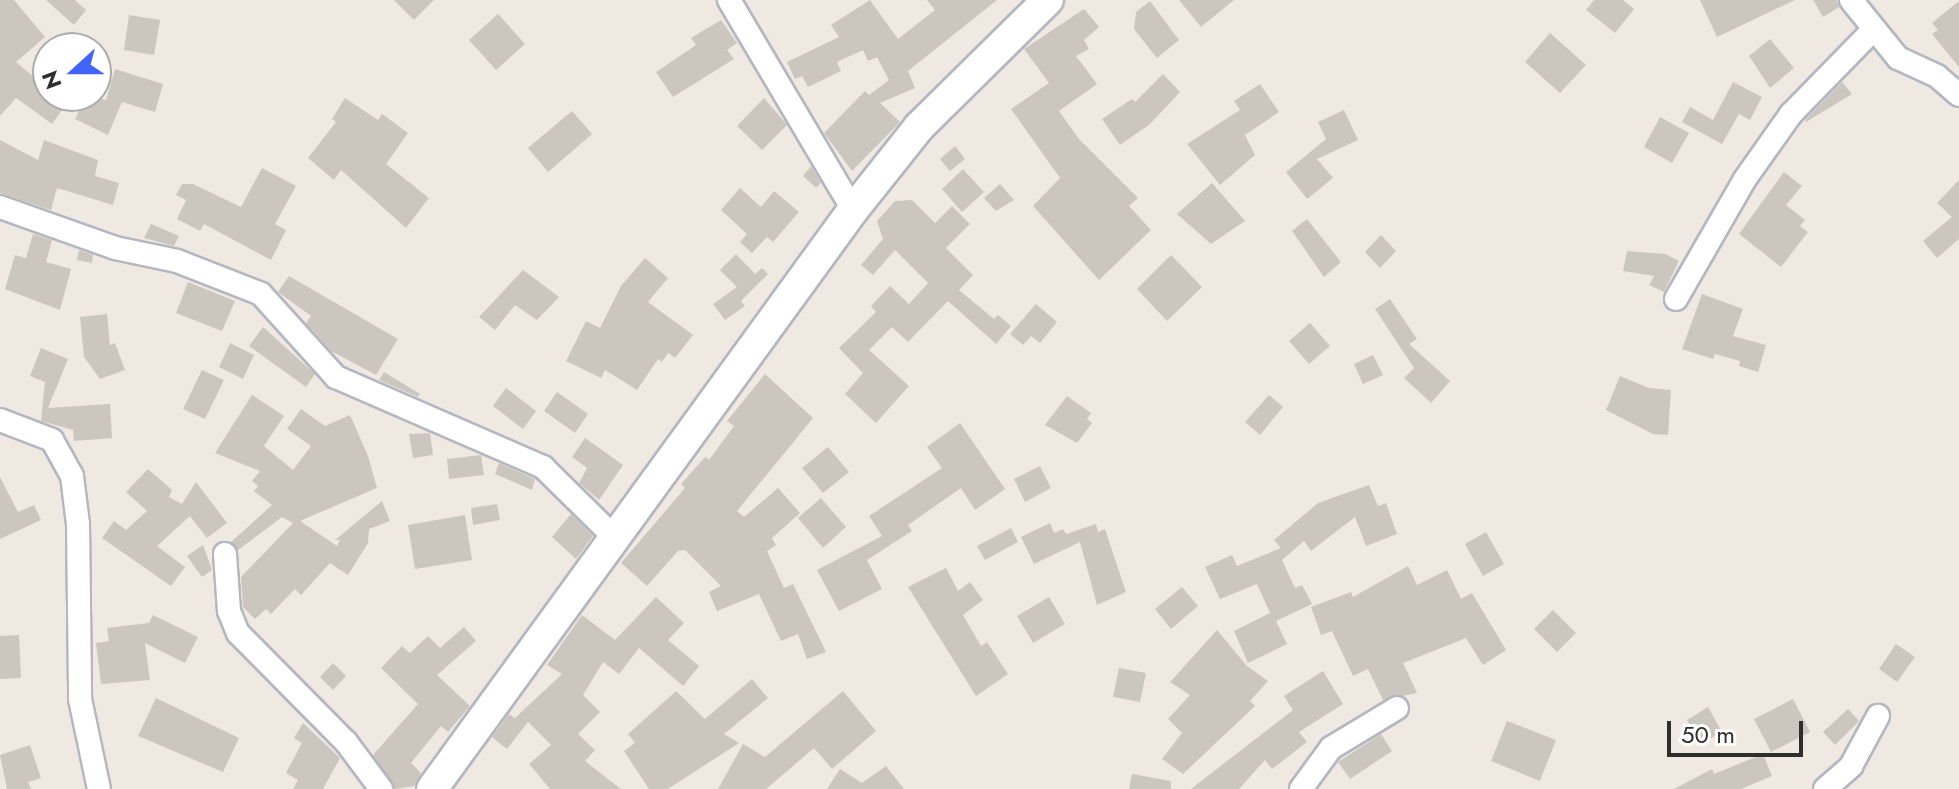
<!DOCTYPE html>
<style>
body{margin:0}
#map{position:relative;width:1959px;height:789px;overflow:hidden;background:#efe9e1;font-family:Jost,sans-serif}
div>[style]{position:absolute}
.building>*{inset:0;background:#cbc7bf}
.roads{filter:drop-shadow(2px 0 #b4b7c1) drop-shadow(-2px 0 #b4b7c1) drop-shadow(0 2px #b4b7c1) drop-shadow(0 -2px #b4b7c1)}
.minor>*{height:22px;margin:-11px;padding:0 11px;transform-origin:11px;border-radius:11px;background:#fff}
.secondary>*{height:30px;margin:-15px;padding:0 15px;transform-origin:15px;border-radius:15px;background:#fff}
span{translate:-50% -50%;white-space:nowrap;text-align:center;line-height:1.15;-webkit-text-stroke:8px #fff;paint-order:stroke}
.north{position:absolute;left:32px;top:32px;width:80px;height:80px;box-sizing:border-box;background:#fff;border:2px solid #ababab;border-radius:50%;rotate:249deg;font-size:22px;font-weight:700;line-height:32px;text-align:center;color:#2e2e2e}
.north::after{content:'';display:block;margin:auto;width:28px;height:36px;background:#4264fb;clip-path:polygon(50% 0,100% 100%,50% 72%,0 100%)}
.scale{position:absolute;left:1667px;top:721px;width:136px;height:36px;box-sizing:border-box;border:4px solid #2e2e2e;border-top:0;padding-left:10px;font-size:24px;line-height:28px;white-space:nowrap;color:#2e2e2e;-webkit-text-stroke:6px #fff;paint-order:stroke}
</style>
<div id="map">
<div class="building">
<i style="clip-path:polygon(0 0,14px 0,45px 37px,16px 62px,48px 89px,48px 96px,67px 103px,52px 124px,16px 98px,0 116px)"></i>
<i style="clip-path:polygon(46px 0,75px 0,86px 10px,74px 25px)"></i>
<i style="clip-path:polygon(394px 0,434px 0,414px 20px)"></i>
<i style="clip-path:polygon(870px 0,898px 39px,935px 10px,927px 0,997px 0,908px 71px,915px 88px,880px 103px,900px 122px,852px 171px,824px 133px,865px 91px,869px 95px,889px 80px,877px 57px,868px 61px,863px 50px,837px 62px,841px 71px,808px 87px,802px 76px,795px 79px,787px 62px,839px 37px,831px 25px)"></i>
<i style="clip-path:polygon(1179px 0,1234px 0,1201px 27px)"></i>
<i style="clip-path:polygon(1594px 0,1623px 0,1634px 9px,1615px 33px,1586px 10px)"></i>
<i style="clip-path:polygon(1700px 0,1795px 0,1717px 37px)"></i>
<i style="clip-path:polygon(1813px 0,1837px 0,1839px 7px,1823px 17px)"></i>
<i style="clip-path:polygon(1150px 1px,1179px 40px,1157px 58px,1134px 29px,1136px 12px)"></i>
<i style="clip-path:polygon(1959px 1px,1959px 67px,1932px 34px,1938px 30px,1932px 23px)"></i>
<i style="clip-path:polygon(1084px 9px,1099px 27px,1084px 40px,1089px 49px,1076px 56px,1097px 84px,1059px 111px,1079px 139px,1138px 198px,1129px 206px,1151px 230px,1099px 280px,1033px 206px,1060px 178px,1011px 109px,1049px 83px,1024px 49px)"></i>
<i style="clip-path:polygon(498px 14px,525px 44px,496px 70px,469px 40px)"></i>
<i style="clip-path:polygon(129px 15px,160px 20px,154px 55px,124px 50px)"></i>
<i style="clip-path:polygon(721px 20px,737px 43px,727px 50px,734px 59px,673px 97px,656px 72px,696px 45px,691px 38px)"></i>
<i style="clip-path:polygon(1550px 33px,1586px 65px,1560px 93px,1525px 62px)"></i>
<i style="clip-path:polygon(1770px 39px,1794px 68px,1770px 88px,1749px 56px)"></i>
<i style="clip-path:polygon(115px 69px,163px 84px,155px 112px,122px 102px,108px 135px,75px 119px,86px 96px,106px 100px)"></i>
<i style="clip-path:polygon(1163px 74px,1180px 92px,1150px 124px,1120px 145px,1102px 119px,1132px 99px,1135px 102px)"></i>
<i style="clip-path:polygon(1733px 82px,1762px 97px,1750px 120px,1739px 114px,1722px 144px,1682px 122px,1690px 107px,1713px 120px)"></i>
<i style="clip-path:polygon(1842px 82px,1852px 94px,1806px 122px,1805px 120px)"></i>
<i style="clip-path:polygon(1260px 84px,1279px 112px,1245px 135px,1255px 155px,1220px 185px,1187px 144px,1240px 110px,1234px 101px)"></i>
<i style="clip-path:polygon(345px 98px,378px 120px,382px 114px,408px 133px,386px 164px,429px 198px,406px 228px,341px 170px,334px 180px,308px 158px,336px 122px,332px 119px)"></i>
<i style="clip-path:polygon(764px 98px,787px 125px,762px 150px,737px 126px)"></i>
<i style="clip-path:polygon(1344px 110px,1358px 140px,1317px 159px,1333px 178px,1307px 199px,1286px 172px,1326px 139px,1318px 122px)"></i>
<i style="clip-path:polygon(572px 111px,592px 134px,548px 172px,528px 148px)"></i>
<i style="clip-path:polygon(1660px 117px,1689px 133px,1672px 163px,1644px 147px)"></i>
<i style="clip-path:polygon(0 140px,38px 160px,44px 140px,98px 160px,95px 176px,119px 183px,113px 205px,57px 188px,51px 210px,0 193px)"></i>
<i style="clip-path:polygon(955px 146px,965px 159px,950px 171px,940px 159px)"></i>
<i style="clip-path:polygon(811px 166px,821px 183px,816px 188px,803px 176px)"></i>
<i style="clip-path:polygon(262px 168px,296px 186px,275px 224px,286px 230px,271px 260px,204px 224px,200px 231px,177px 219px,186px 200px,176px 195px,182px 184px,193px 184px,241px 207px)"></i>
<i style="clip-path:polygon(963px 169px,984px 192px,962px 212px,942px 189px)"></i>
<i style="clip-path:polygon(1784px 172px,1802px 186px,1786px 205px,1805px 220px,1800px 226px,1808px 232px,1781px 267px,1739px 234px)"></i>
<i style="clip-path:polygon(1959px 180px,1959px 239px,1937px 258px,1923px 241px,1952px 217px,1937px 203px)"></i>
<i style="clip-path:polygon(1212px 183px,1245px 221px,1211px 244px,1177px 214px)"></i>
<i style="clip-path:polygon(1000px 184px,1014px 200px,996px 211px,984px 198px)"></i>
<i style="clip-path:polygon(740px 188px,761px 207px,774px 191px,799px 212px,773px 242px,767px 237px,752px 253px,740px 242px,747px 234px,721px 210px)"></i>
<i style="clip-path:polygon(912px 200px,935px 223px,952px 206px,970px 224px,946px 248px,973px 275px,959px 290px,994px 319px,998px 315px,1011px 326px,996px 344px,948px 301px,908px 342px,892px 327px,869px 350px,909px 386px,876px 423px,845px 394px,863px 373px,839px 348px,876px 312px,871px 306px,890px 286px,909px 304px,928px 283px,895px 250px,873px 275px,861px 265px,883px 239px,877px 221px,895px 201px)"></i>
<i style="clip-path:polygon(1307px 219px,1341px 262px,1324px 277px,1292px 231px)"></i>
<i style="clip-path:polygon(151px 224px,179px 236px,174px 246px,144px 238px)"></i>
<i style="clip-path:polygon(33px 234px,52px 240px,46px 262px,71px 269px,60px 310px,5px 289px,15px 255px,26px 258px)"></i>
<i style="clip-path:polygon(1381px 235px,1396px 251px,1380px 268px,1365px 252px)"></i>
<i style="clip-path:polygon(79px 250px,93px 255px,92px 263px,77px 260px)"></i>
<i style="clip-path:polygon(1627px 251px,1665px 254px,1679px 261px,1664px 292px,1649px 285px,1654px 276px,1623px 271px)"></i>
<i style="clip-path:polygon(736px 254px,755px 274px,762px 268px,768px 274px,741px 301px,745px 306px,725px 320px,713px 304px,737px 287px,720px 270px)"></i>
<i style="clip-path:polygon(1171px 255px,1202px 287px,1167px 321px,1137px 289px)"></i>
<i style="clip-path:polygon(645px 258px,668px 278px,648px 302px,693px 335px,675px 358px,668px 353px,662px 362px,658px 359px,637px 390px,605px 370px,601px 378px,566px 361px,586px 321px,600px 328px,621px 286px)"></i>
<i style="clip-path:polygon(523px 270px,559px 297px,537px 320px,515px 305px,495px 330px,479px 317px)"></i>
<i style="clip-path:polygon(289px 276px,398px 339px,376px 375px,331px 351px,306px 323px,311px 316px,278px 292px)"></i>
<i style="clip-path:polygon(188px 282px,235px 301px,222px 331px,176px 313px)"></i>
<i style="clip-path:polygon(1702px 294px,1743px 309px,1733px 336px,1766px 345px,1758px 372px,1739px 366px,1740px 361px,1715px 354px,1713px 359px,1682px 349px)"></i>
<i style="clip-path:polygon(1390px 299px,1417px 339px,1409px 344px,1450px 381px,1431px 403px,1404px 378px,1414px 368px,1375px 309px)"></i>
<i style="clip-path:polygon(1036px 304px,1057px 322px,1040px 343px,1031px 336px,1023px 345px,1010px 334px)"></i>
<i style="clip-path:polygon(107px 314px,110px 345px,115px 343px,125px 370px,100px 379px,84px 357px,80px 317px)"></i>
<i style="clip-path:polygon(1310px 323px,1330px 346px,1309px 364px,1289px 341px)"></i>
<i style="clip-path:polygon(263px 327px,315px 374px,306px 387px,249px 346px)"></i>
<i style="clip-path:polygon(230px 343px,254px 355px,243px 379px,219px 367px)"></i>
<i style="clip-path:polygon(41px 348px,68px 359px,48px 408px,110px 404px,112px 438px,74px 441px,73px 430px,41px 421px,45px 382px,30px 376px)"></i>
<i style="clip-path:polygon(1373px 355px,1383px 375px,1363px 384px,1354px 364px)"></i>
<i style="clip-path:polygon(202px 370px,224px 380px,205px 419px,183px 409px)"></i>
<i style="clip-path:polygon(384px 372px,420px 394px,418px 397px,379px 380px)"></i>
<i style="clip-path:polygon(765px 374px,813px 418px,737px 511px,744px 517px,778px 488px,800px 513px,772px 538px,776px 545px,767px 551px,784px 588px,793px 584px,826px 652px,807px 659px,798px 634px,781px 641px,759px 594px,717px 611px,709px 592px,721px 586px,685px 550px,678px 551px,647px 586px,621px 563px,685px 488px,681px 484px,705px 457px,709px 460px,734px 426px,727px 421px)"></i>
<i style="clip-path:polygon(1620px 376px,1649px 388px,1671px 390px,1668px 435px,1653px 434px,1606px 410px)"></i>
<i style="clip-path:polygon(506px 388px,536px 411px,523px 429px,493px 406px)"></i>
<i style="clip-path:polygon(557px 392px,588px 414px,575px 433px,544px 411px)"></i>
<i style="clip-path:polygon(252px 395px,284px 416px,264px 446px,293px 470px,311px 446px,287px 429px,301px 409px,325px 426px,350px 415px,368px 456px,377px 488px,300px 521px,337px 546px,340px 540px,335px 540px,382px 501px,390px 521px,369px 529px,368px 543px,348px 575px,330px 563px,301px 595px,295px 589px,271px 614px,266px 609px,255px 619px,243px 607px,241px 577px,293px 523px,282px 517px,238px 550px,231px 542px,272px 505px,254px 491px,258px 486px,252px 481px,260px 471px,215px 453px)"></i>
<i style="clip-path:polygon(1269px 395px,1283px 407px,1260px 435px,1245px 422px)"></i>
<i style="clip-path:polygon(1067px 396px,1091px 413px,1087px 419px,1092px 423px,1077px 443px,1045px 425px)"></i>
<i style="clip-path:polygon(960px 423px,1005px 489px,975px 510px,961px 488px,908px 525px,912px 531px,867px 560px,882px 589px,839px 611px,817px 570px,882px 536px,869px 516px,942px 468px,927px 447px)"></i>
<i style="clip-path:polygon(430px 433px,433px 455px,413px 458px,409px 434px)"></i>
<i style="clip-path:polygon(585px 438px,623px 465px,599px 500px,579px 483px,587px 468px,572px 457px)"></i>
<i style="clip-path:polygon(828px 447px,849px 472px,823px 493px,802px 468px)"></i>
<i style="clip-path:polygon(481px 455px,484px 475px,449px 479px,447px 459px)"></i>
<i style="clip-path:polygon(499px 463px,535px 479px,532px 490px,495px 474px)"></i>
<i style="clip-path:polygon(1040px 466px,1051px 488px,1025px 502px,1014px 479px)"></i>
<i style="clip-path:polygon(148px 469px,172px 490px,169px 497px,182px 504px,196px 482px,227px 523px,207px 538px,190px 516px,157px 546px,185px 567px,171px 586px,102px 538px,114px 521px,126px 530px,147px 511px,126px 492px)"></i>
<i style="clip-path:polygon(0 477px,18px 512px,34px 505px,41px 520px,0 539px)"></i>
<i style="clip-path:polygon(1369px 485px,1378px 506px,1386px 503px,1397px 534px,1366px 546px,1355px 517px,1311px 551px,1304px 541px,1282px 560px,1295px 588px,1302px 585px,1312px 604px,1276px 621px,1287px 644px,1248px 663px,1234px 631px,1270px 613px,1257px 584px,1220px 599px,1205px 567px,1232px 555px,1237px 566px,1281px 548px,1274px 540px,1318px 503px)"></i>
<i style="clip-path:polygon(821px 498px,846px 527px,823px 548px,798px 518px)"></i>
<i style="clip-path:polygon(497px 504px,500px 520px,473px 525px,471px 508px)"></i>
<i style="clip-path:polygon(571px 514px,593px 536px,576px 559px,552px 537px)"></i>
<i style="clip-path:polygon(465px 515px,472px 560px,415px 569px,408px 525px)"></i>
<i style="clip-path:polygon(1050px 523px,1054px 533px,1063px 529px,1066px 534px,1096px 524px,1098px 532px,1105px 529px,1126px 592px,1097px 605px,1080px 542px,1034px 564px,1021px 537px)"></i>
<i style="clip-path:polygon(1011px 528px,1018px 542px,985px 560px,977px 546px)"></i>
<i style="clip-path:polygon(1486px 532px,1504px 564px,1483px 576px,1465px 544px)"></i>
<i style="clip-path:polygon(203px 545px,212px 570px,202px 577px,187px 556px)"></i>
<i style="clip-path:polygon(1408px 566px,1417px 585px,1447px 570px,1461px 599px,1472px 593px,1506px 650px,1483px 665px,1466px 638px,1403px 663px,1417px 693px,1383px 700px,1368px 669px,1353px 676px,1332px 631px,1321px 635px,1311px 607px,1351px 592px,1353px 597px)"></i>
<i style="clip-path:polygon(946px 568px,958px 591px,970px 582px,983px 600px,963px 615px,981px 646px,987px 642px,1008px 674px,976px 696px,908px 587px)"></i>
<i style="clip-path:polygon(1182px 587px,1198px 606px,1171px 629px,1155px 609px)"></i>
<i style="clip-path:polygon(656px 597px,684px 623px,668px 640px,699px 666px,683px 686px,639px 648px,619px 674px,603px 662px,583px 695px,600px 712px,578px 734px,595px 750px,585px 761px,621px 789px,550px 789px,529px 764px,551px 745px,528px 722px,507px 749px,492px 737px,509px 714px,515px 718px,562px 674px,547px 665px,582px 615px,615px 640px)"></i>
<i style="clip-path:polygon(1049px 597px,1065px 624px,1033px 643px,1017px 616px)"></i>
<i style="clip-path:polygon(1553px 610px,1576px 633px,1557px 652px,1534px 629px)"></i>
<i style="clip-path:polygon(153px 615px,198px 637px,185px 663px,145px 643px,150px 680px,101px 684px,96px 643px,109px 641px,107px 628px,149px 623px)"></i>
<i style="clip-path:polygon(464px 627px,476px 641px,437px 675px,470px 706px,448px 732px,441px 726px,411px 763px,421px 773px,414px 786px,395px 789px,373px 755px,418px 704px,381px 668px,402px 646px,410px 653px,428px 636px,440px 648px)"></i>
<i style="clip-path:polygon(1217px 630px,1247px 666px,1268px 681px,1250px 701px,1255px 706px,1183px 774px,1162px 759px,1182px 733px,1168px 719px,1190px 695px,1170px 682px)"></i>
<i style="clip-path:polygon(19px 635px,21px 678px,0 679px,0 636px)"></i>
<i style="clip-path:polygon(1896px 644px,1915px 657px,1897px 682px,1879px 669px)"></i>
<i style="clip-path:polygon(333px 663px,346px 676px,333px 690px,320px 677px)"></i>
<i style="clip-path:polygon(1119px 668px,1146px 673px,1140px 702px,1113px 697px)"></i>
<i style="clip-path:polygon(1323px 671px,1343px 704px,1299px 732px,1307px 742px,1272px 769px,1265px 760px,1239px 789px,1191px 789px,1293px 710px,1284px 696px)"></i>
<i style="clip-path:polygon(752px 679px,768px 698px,724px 734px,739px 743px,668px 789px,649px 789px,624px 751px,635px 743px,628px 734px,676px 691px,705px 719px)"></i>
<i style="clip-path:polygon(843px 691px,876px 731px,832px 769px,814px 748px,766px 789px,718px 789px,743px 744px,765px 757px)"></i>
<i style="clip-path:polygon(156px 698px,239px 738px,223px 772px,138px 736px)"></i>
<i style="clip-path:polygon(1793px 699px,1810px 732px,1771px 752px,1754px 719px)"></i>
<i style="clip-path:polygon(1708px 707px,1722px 732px,1701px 744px,1687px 720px)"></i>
<i style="clip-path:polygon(1848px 709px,1859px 721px,1835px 745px,1823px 732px)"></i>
<i style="clip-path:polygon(1507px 721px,1556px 740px,1540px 781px,1491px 761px)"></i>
<i style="clip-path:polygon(303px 723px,340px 758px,323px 789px,293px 789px,298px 780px,286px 773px,302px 743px,294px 738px)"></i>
<i style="clip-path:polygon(1381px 734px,1392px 751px,1350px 779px,1338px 762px)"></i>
<i style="clip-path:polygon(30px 745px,41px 778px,28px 782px,31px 789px,7px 789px,0 755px)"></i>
<i style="clip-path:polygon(1763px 754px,1772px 776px,1741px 789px,1674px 789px,1712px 769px,1714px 774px)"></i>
<i style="clip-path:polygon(886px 766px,904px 789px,827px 789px,840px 769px,862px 783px)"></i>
<i style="clip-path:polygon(1132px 774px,1171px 781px,1171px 789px,1129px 789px)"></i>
</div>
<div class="roads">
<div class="minor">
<i style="left:729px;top:0;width:244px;rotate:59.4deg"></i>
<i style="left:1851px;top:0;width:75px;rotate:51deg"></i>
<i style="left:1898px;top:58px;width:43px;rotate:24.8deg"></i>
<i style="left:1937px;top:76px;width:29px;rotate:41deg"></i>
<i style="left:0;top:207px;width:122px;rotate:19.6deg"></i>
<i style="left:115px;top:248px;width:63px;rotate:11.8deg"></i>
<i style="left:177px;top:261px;width:90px;rotate:21.4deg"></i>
<i style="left:261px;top:294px;width:112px;rotate:47.9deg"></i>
<i style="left:336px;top:377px;width:226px;rotate:23.5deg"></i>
<i style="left:543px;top:467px;width:104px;rotate:44.6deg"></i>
<i style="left:1676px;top:299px;width:138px;rotate:-60.1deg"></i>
<i style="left:1745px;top:179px;width:80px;rotate:-54.7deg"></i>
<i style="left:1791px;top:114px;width:115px;rotate:-45.7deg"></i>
<i style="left:0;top:420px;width:56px;rotate:21deg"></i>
<i style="left:52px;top:440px;width:41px;rotate:60.9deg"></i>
<i style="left:72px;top:476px;width:48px;rotate:82.9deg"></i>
<i style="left:78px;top:524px;width:175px;rotate:89.3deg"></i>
<i style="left:80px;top:699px;width:92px;rotate:78.1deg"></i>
<i style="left:225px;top:554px;width:57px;rotate:86deg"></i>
<i style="left:229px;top:611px;width:24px;rotate:68deg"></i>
<i style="left:238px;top:633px;width:153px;rotate:45.3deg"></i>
<i style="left:346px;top:742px;width:59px;rotate:53.3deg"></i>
<i style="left:1301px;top:789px;width:51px;rotate:-53.8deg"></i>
<i style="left:1331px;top:748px;width:77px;rotate:-31.2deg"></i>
<i style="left:1825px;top:789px;width:35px;rotate:-41deg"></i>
<i style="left:1851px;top:766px;width:57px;rotate:-61.6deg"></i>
</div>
<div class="secondary">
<i style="left:432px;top:789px;width:716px;rotate:-53.98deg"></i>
<i style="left:853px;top:210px;width:106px;rotate:-51.5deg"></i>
<i style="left:919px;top:127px;width:181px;rotate:-44.6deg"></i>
</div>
</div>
<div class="north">N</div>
<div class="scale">50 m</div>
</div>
